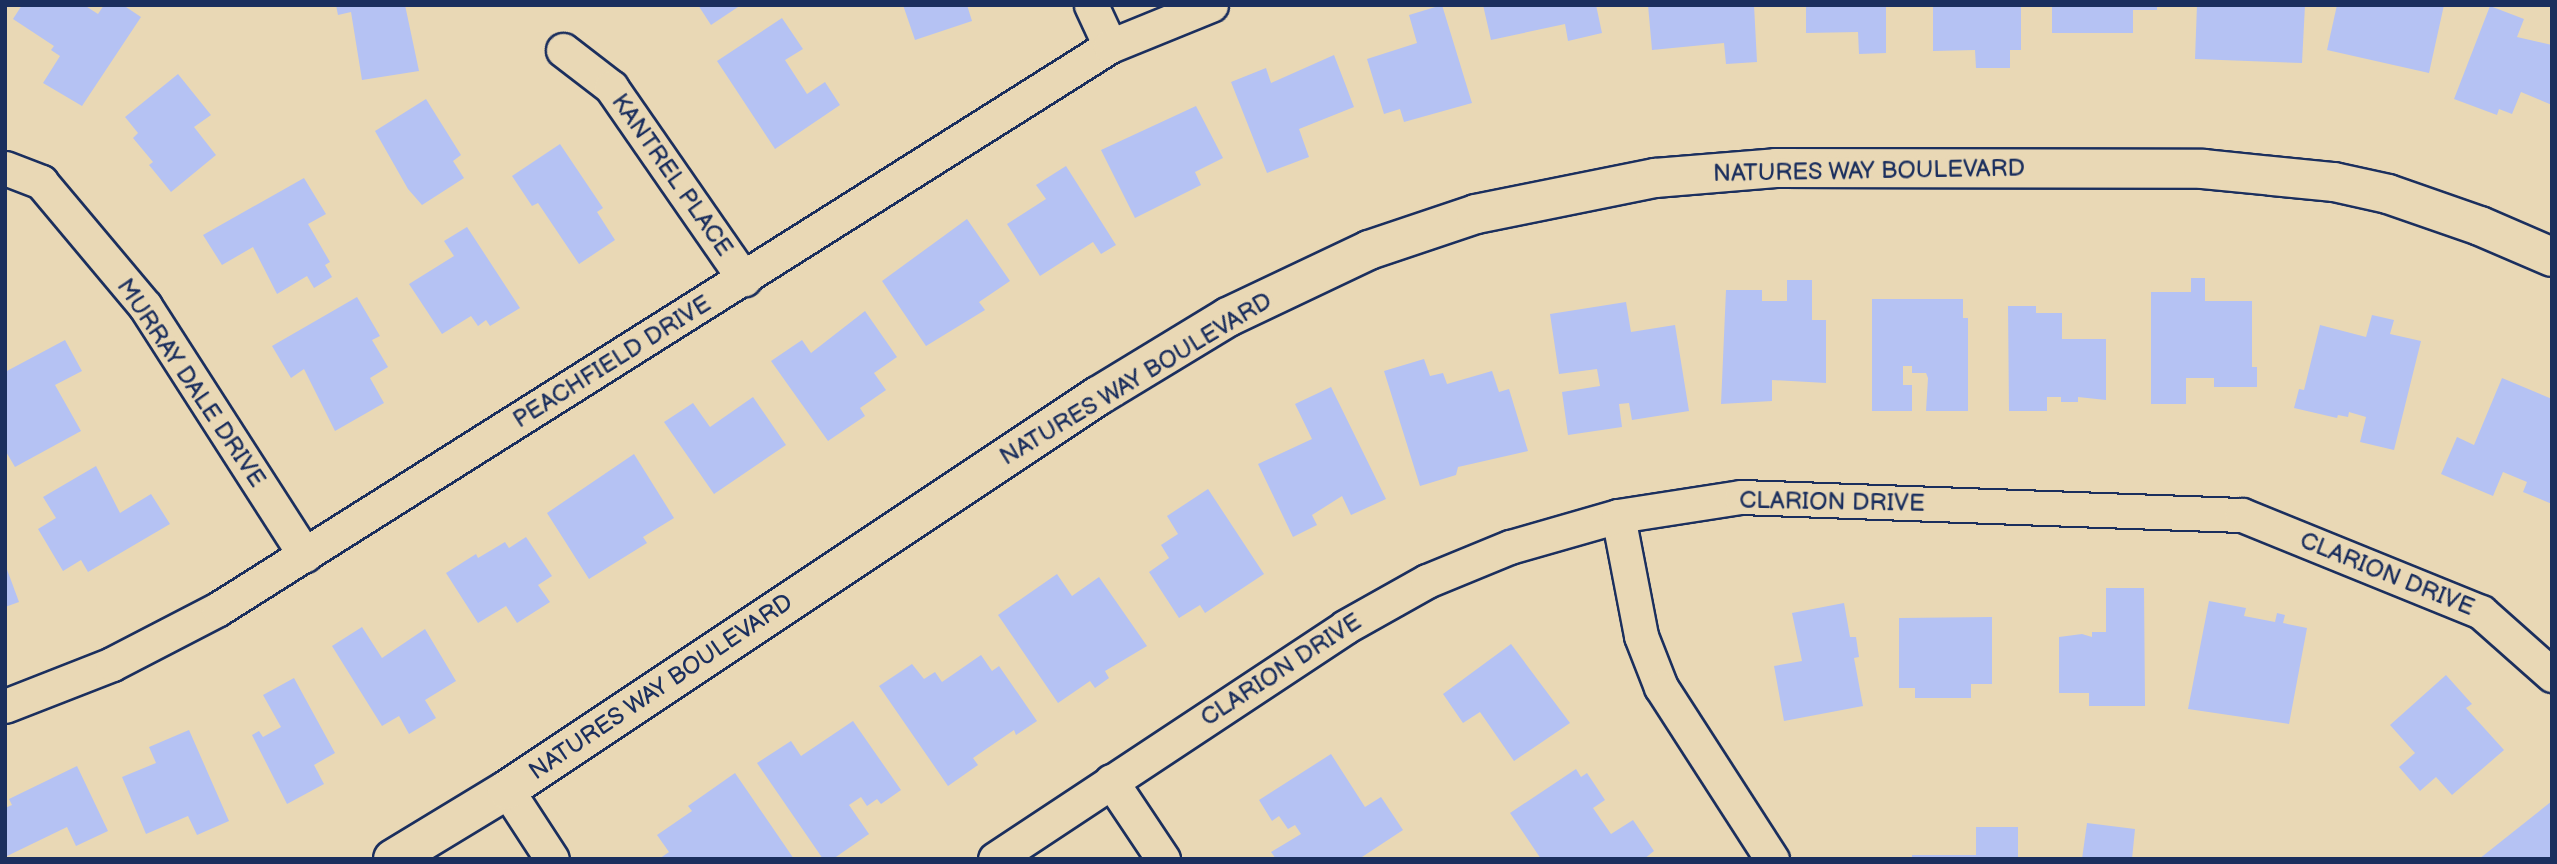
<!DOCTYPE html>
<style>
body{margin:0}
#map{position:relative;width:2557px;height:864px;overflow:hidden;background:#e9d8b5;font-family:"Balsamiq Sans",sans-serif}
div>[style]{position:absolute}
.building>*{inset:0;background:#b5c2f3}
.roads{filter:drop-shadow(2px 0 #1b2f5e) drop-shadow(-2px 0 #1b2f5e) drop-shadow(0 2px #1b2f5e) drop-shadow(0 -2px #1b2f5e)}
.street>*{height:33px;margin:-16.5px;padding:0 16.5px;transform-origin:16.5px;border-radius:16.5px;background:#e9d8b5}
.secondary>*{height:38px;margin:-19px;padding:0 19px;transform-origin:19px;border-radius:19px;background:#e9d8b5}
span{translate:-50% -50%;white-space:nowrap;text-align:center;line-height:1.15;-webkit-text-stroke:7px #e9d8b5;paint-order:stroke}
.street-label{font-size:24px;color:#1b2f5e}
.frame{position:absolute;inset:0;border:7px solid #1b2f5e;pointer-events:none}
</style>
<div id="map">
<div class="building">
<i style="clip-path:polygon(22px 5px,84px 5px,98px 14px,104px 5px,123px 5px,141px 17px,82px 106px,43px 83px,60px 56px,51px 50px,54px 46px,13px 19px)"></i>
<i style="clip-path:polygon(336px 5px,405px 5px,419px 71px,362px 80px,351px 12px,338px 15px)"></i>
<i style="clip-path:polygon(698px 5px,741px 5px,711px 25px)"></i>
<i style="clip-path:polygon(903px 5px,967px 5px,972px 21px,915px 40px)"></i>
<i style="clip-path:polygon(1442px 5px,1472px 103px,1404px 122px,1400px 109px,1384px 114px,1367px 59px,1417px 43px,1409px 15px)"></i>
<i style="clip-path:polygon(1483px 5px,1596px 5px,1602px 33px,1568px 41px,1565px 24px,1491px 40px)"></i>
<i style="clip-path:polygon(1648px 5px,1754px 5px,1757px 62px,1726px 64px,1724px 43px,1652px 50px)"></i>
<i style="clip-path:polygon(1806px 5px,1886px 5px,1886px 53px,1859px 54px,1858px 32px,1806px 33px)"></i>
<i style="clip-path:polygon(1933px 5px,2021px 5px,2021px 50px,2010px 50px,2010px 68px,1976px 68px,1975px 50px,1933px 51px)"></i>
<i style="clip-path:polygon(2052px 5px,2157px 5px,2157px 10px,2133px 10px,2133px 33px,2052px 33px)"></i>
<i style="clip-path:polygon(2197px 5px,2305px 5px,2302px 63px,2195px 59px)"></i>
<i style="clip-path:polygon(2337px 5px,2444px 5px,2429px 73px,2327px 50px)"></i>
<i style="clip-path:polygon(2490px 6px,2524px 19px,2517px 37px,2552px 45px,2552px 105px,2521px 92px,2512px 114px,2499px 109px,2497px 115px,2454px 99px)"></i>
<i style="clip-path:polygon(782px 18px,803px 49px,785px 60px,807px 94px,825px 82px,840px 105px,775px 149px,717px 61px)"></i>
<i style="clip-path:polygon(1334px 55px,1354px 107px,1299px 129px,1309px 157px,1267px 173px,1231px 82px,1266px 68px,1271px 83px)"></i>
<i style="clip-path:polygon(178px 74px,211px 115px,194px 127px,216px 155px,171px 192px,149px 165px,153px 162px,133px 138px,138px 133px,125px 117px)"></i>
<i style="clip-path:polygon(426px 99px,461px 155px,453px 161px,464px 178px,422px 205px,408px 189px,375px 131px)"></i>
<i style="clip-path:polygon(1196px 106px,1223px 158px,1195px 172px,1201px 185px,1135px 218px,1101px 150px)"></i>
<i style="clip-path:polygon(560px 144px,603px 208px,597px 212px,615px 240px,579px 264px,538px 203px,532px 206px,512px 176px)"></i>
<i style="clip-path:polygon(1066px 166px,1116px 245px,1101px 254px,1093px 242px,1040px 276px,1007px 224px,1046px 199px,1036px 185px)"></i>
<i style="clip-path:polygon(304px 178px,326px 214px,308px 224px,330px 262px,325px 265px,332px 277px,314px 288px,307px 276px,277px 294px,253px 247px,222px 265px,203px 235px)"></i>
<i style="clip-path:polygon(967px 219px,1010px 281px,979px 302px,985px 310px,926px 346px,882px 281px)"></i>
<i style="clip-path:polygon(467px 227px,520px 308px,490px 326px,486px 320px,478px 326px,471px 316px,442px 334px,409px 284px,454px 256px,444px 241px)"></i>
<i style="clip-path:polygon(2191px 278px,2205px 278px,2205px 301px,2252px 301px,2252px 367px,2257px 367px,2257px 387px,2214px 387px,2214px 378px,2186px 378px,2186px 404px,2151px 404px,2151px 292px,2191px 292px)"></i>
<i style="clip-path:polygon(1787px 280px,1812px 280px,1812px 320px,1826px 320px,1826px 383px,1772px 380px,1772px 401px,1721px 404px,1726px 290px,1762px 290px,1762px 301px,1787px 301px)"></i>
<i style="clip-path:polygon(357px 297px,380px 336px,372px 340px,388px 367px,370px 378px,384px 403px,335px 431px,304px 369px,291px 378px,272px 346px)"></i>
<i style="clip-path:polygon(1872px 299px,1963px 299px,1963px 318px,1968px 318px,1968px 411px,1926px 411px,1928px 378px,1926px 373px,1912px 373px,1912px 366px,1903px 366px,1903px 385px,1912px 385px,1912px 411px,1872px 411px)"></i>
<i style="clip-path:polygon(1626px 302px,1631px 332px,1675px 325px,1689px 411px,1632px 420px,1629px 403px,1619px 404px,1622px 427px,1568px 435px,1562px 392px,1600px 386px,1597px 369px,1559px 374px,1550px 314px)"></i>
<i style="clip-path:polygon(2008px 306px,2036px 306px,2036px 313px,2062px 313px,2062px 339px,2106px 339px,2106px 400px,2078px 397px,2078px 402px,2061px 402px,2061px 397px,2047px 397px,2047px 411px,2009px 411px)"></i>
<i style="clip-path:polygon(865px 311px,897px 357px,874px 373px,886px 390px,860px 408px,865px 416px,828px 441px,771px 361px,802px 340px,811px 353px)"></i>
<i style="clip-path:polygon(2372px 315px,2394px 320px,2390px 334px,2421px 341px,2394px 450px,2360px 442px,2366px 417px,2349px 412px,2348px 417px,2338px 415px,2337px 418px,2294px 408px,2299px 389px,2304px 390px,2320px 325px,2366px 337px)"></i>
<i style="clip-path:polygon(65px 340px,82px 371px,55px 385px,81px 431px,15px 467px,5px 450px,5px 372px)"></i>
<i style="clip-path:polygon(1424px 359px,1430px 376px,1443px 373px,1447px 384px,1492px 371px,1499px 392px,1509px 389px,1528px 451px,1458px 467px,1456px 475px,1420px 486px,1384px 371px)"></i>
<i style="clip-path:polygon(2502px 378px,2552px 399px,2552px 504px,2523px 492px,2527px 482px,2503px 472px,2493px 496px,2441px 474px,2457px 437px,2474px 445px)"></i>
<i style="clip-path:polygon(1331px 387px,1386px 499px,1351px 515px,1342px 496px,1312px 515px,1317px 525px,1293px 537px,1258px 464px,1312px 439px,1295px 404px)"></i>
<i style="clip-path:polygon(753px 397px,786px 445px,714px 494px,664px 422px,693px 403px,710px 427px)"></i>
<i style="clip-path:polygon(634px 454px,674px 518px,643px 537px,647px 543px,589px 579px,547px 513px)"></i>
<i style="clip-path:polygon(96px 466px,120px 513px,151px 494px,170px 524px,88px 572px,81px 560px,63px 571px,38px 529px,56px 518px,43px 497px)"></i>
<i style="clip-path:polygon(1208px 489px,1264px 574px,1205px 613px,1200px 605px,1179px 618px,1149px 572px,1169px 558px,1161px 545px,1178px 534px,1167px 516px)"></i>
<i style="clip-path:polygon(526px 537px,552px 576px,538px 585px,550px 602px,517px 623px,506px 606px,478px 623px,446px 573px,476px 554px,478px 558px,505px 542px,509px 548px)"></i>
<i style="clip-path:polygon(5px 564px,19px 602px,5px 607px)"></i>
<i style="clip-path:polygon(1057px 574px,1072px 596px,1099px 577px,1147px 646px,1105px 671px,1109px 678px,1095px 688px,1090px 681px,1058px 703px,998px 615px)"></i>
<i style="clip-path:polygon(2106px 588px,2144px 588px,2145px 706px,2089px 706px,2089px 693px,2059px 693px,2059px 637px,2082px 634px,2092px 637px,2092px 632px,2106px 632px)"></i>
<i style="clip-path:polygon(2209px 601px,2246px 608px,2244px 616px,2275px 622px,2277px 613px,2285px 615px,2283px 623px,2307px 628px,2289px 724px,2188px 709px)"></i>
<i style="clip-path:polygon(1844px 603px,1850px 637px,1856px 637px,1859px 657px,1854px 658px,1863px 706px,1784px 721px,1774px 666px,1802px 661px,1792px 613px)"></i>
<i style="clip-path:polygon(1992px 617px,1992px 684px,1971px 684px,1971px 698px,1915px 698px,1915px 688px,1899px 688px,1899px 618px)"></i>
<i style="clip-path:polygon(362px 627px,382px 658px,425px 629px,456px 681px,425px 700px,436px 718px,409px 734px,399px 716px,382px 726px,332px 646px)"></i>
<i style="clip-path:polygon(1511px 644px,1570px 723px,1514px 761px,1480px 712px,1463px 723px,1443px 694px)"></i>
<i style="clip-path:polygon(981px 655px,992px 671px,999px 666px,1037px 721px,1016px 735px,1014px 730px,973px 758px,978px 765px,948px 786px,879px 686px,912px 664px,924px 679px,935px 672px,942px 682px)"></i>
<i style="clip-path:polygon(2446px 675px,2472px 704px,2466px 708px,2504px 750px,2452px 795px,2436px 777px,2420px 791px,2399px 767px,2415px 753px,2390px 725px)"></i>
<i style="clip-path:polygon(294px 678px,335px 753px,314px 765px,324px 784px,287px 804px,252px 735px,259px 731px,263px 737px,281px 727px,263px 695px)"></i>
<i style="clip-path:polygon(853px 721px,901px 790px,881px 804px,877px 799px,867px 806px,861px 797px,849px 805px,869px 834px,833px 859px,823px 859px,757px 763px,791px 741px,801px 756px)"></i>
<i style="clip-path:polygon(189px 730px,229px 821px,197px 835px,188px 816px,146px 834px,122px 777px,156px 763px,149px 747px)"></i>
<i style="clip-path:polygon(1331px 754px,1365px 807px,1381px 797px,1403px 830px,1359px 859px,1276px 859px,1271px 852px,1301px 834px,1295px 825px,1288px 829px,1279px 816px,1272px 821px,1259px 800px)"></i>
<i style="clip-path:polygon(77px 766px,108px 831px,76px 846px,67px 827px,5px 857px,5px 808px,12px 805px,9px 799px)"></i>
<i style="clip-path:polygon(1576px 769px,1581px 777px,1587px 773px,1605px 800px,1593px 808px,1611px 834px,1633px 820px,1654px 851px,1644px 859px,1541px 859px,1510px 813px)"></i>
<i style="clip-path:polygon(735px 773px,794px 859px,659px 859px,669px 852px,657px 835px,692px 811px,688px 806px)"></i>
<i style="clip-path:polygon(2552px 801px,2552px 859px,2479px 859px)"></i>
<i style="clip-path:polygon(2087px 823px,2135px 829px,2132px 859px,2082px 859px)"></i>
<i style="clip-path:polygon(1976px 827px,2018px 827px,2018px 859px,1912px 859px,1912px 855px,1976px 855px)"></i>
</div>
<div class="roads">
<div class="street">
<i style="left:1091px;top:5px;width:45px;rotate:65.1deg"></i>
<i style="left:563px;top:50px;width:61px;rotate:37.6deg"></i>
<i style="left:611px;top:87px;width:234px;rotate:55.3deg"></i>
<i style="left:5px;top:168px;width:39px;rotate:21deg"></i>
<i style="left:41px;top:182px;width:162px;rotate:50deg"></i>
<i style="left:145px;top:306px;width:296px;rotate:57.3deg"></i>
<i style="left:1618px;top:516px;width:122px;rotate:79.1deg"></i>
<i style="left:1641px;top:636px;width:55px;rotate:68.6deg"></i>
<i style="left:1661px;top:687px;width:205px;rotate:57.2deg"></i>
<i style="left:5px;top:706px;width:115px;rotate:-21.4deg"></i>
<i style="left:112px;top:664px;width:119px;rotate:-27.4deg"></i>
<i style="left:218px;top:609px;width:1055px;rotate:-32.26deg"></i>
<i style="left:1110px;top:46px;width:109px;rotate:-22.1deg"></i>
<i style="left:1111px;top:781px;width:94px;rotate:56.3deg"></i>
<i style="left:507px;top:790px;width:82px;rotate:56.9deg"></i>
<i style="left:995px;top:859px;width:420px;rotate:-33.5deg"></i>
<i style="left:1345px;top:627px;width:94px;rotate:-29.3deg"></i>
<i style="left:1427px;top:581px;width:90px;rotate:-22.3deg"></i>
<i style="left:1510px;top:547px;width:112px;rotate:-16deg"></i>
<i style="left:1618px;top:516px;width:124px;rotate:-8.8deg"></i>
<i style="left:1741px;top:497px;width:501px;rotate:2.06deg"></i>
<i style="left:2242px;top:515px;width:258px;rotate:22.1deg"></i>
<i style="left:2481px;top:612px;width:95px;rotate:41.6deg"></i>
</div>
<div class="secondary">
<i style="left:393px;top:859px;width:133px;rotate:-31.2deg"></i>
<i style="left:507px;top:790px;width:710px;rotate:-33.69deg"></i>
<i style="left:1098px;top:396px;width:152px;rotate:-31.3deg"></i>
<i style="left:1228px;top:317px;width:156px;rotate:-25.4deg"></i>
<i style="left:1369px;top:250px;width:113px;rotate:-18.6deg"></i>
<i style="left:1476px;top:214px;width:183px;rotate:-11.4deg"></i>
<i style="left:1655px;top:178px;width:121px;rotate:-4.7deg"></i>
<i style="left:1776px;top:168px;width:427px;rotate:0.1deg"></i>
<i style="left:2203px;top:169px;width:132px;rotate:5.7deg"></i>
<i style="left:2334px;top:182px;width:55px;rotate:12.5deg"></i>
<i style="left:2388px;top:194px;width:97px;rotate:19.2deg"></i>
<i style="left:2480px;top:226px;width:78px;rotate:23.3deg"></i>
</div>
</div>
<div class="street-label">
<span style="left:1869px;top:171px;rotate:-1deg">NATURES WAY BOULEVARD</span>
<span style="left:672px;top:175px;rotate:55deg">KANTREL PLACE</span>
<span style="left:612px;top:362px;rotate:-32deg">PEACHFIELD DRIVE</span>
<span style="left:1136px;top:379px;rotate:-31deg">NATURES WAY BOULEVARD</span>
<span style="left:191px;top:383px;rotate:56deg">MURRAY DALE DRIVE</span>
<span style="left:1832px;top:502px;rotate:1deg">CLARION DRIVE</span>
<span style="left:2387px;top:574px;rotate:22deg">CLARION DRIVE</span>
<span style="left:1281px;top:670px;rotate:-33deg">CLARION DRIVE</span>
<span style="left:661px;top:687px;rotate:-34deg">NATURES WAY BOULEVARD</span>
</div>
<div class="frame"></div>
</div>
